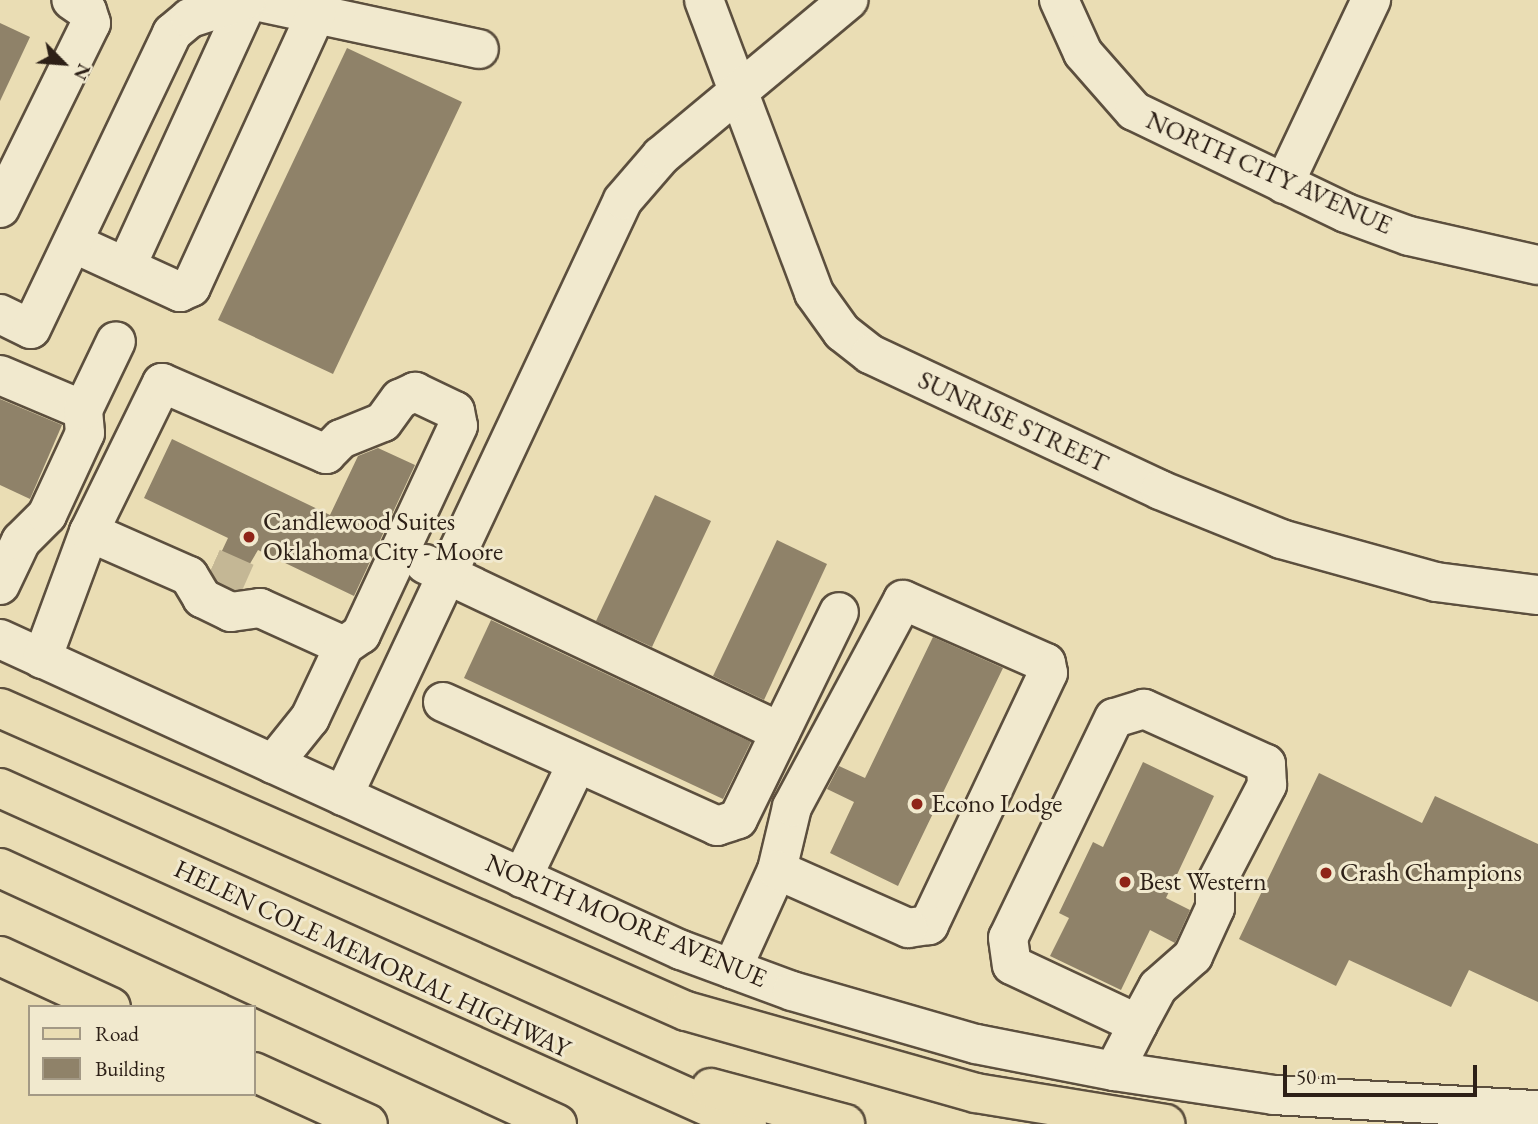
<!DOCTYPE html>
<style>
body{margin:0}
#map{position:relative;width:1538px;height:1124px;overflow:hidden;background:#eaddb4;font-family:"EB Garamond",serif}
div>[style]{position:absolute}
.building>*{inset:0;background:#8f8269}
.minor-tunnel>*{height:38px;margin-top:-19px;transform-origin:0;background:repeating-linear-gradient(90deg,#c4b795 0 38px,transparent 0 57px)}
.roads{filter:drop-shadow(2px 0 #5c4f3e) drop-shadow(-2px 0 #5c4f3e) drop-shadow(0 2px #5c4f3e) drop-shadow(0 -2px #5c4f3e)}
.minor>*{height:38px;margin:-19px;padding:0 19px;transform-origin:19px;border-radius:19px;background:#f1e9ce}
.major>*{height:38px;margin:-19px;padding:0 19px;transform-origin:19px;border-radius:19px;background:#eaddb4}
.highway>*{height:38px;margin:-19px;padding:0 19px;transform-origin:19px;border-radius:19px;background:#eaddb4}
.dots>*{width:19px;height:19px;translate:-50% -50%;box-sizing:border-box;border:4px solid #f1e9ce;border-radius:50%}
span{translate:-50% -50%;white-space:nowrap;text-align:center;line-height:1.15;-webkit-text-stroke:6px #f1e9ce;paint-order:stroke}
.street-label{font-size:26px;color:#2d2017}
.poi-label{font-size:26px;color:#2d2017}
.left{translate:0 -50%;text-align:left}
.legend{position:absolute;left:28px;top:1005px;width:228px;height:91px;box-sizing:border-box;background:#f1e9ce;border:2px solid #a39985;margin:0;padding:9px 12px;list-style:none;font-size:21px;color:#2d2017}
.legend li{display:flex;align-items:center;gap:14px;height:35px}
.legend b{width:35px;border:2px solid #a39985}
.north{position:absolute;left:28px;top:28px;width:70px;height:70px;-webkit-text-stroke:5px #f1e9ce;paint-order:stroke;rotate:115deg;font-size:19px;font-weight:700;line-height:28px;text-align:center;color:#2d2017}
.north::after{content:'';display:block;margin:auto;width:24px;height:32px;background:#2d2017;clip-path:polygon(50% 0,100% 100%,50% 72%,0 100%)}
.scale{position:absolute;left:1283px;top:1065px;width:194px;height:32px;box-sizing:border-box;border:4px solid #2d2017;border-top:0;padding-left:9px;font-size:21px;line-height:24px;white-space:nowrap;color:#2d2017;-webkit-text-stroke:5px #f1e9ce;paint-order:stroke}
</style>
<div id="map">
<div class="building">
<i style="clip-path:polygon(0 23px,30px 37px,0 101px)"></i>
<i style="clip-path:polygon(347px 48px,462px 102px,333px 374px,218px 320px)"></i>
<i style="clip-path:polygon(0 399px,62px 425px,30px 499px,0 485px)"></i>
<i style="clip-path:polygon(172px 439px,330px 515px,358px 456px,378px 448px,415px 465px,354px 596px,258px 550px,235px 589px,212px 572px,228px 538px,144px 498px)"></i>
<i style="clip-path:polygon(655px 495px,711px 521px,652px 647px,596px 621px)"></i>
<i style="clip-path:polygon(777px 540px,827px 564px,764px 700px,713px 676px)"></i>
<i style="clip-path:polygon(491px 620px,751px 742px,723px 799px,464px 678px)"></i>
<i style="clip-path:polygon(933px 637px,1003px 668px,898px 886px,830px 853px,854px 802px,827px 789px,839px 766px,865px 778px)"></i>
<i style="clip-path:polygon(1143px 762px,1214px 796px,1166px 898px,1190px 910px,1175px 943px,1150px 930px,1121px 990px,1050px 956px,1069px 918px,1059px 913px,1093px 842px,1103px 847px)"></i>
<i style="clip-path:polygon(1319px 773px,1422px 823px,1435px 796px,1538px 844px,1538px 1002px,1469px 970px,1451px 1007px,1349px 960px,1336px 986px,1239px 939px)"></i>
</div>
<div class="minor-tunnel">
<i style="left:212px;top:567px;width:37px;rotate:24deg"></i>
</div>
<div class="roads">
<div class="minor">
<i style="left:250px;top:0;width:234px;rotate:12.1deg"></i>
<i style="left:704px;top:0;width:313px;rotate:69.4deg"></i>
<i style="left:814px;top:293px;width:48px;rotate:54.3deg"></i>
<i style="left:842px;top:332px;width:36px;rotate:38deg"></i>
<i style="left:870px;top:354px;width:320px;rotate:25.1deg"></i>
<i style="left:1160px;top:490px;width:131px;rotate:22deg"></i>
<i style="left:1281px;top:539px;width:161px;rotate:15.5deg"></i>
<i style="left:1436px;top:582px;width:103px;rotate:7.3deg"></i>
<i style="left:1059px;top:0;width:58px;rotate:65.6deg"></i>
<i style="left:1083px;top:53px;width:77px;rotate:48.7deg"></i>
<i style="left:1134px;top:111px;width:235px;rotate:25.7deg"></i>
<i style="left:1346px;top:213px;width:67px;rotate:20.1deg"></i>
<i style="left:1409px;top:236px;width:132px;rotate:12.7deg"></i>
<i style="left:1284px;top:184px;width:204px;rotate:-64.7deg"></i>
<i style="left:0;top:208px;width:206px;rotate:-63.8deg"></i>
<i style="left:91px;top:23px;width:13px;rotate:-108deg"></i>
<i style="left:87px;top:11px;width:19px;rotate:-145deg"></i>
<i style="left:73px;top:243px;width:118px;rotate:24.6deg"></i>
<i style="left:180px;top:292px;width:12px;rotate:-24deg"></i>
<i style="left:191px;top:287px;width:302px;rotate:-65.4deg"></i>
<i style="left:126px;top:267px;width:294px;rotate:-65.4deg"></i>
<i style="left:0;top:314px;width:34px;rotate:26deg"></i>
<i style="left:31px;top:329px;width:328px;rotate:-64.5deg"></i>
<i style="left:172px;top:33px;width:23px;rotate:-40deg"></i>
<i style="left:190px;top:18px;width:59px;rotate:-17.8deg"></i>
<i style="left:0;top:375px;width:90px;rotate:22.9deg"></i>
<i style="left:89px;top:532px;width:109px;rotate:23.7deg"></i>
<i style="left:189px;top:576px;width:26px;rotate:59deg"></i>
<i style="left:202px;top:598px;width:32px;rotate:26deg"></i>
<i style="left:231px;top:612px;width:29px;rotate:-8deg"></i>
<i style="left:260px;top:608px;width:92px;rotate:24.3deg"></i>
<i style="left:425px;top:564px;width:393px;rotate:25.3deg"></i>
<i style="left:0;top:585px;width:49px;rotate:-64.5deg"></i>
<i style="left:21px;top:541px;width:37px;rotate:-45deg"></i>
<i style="left:47px;top:515px;width:90px;rotate:-65.1deg"></i>
<i style="left:85px;top:433px;width:23px;rotate:-95deg"></i>
<i style="left:83px;top:410px;width:76px;rotate:-64.4deg"></i>
<i style="left:0;top:639px;width:749px;rotate:24.55deg"></i>
<i style="left:681px;top:950px;width:118px;rotate:20.3deg"></i>
<i style="left:792px;top:991px;width:191px;rotate:16.1deg"></i>
<i style="left:976px;top:1044px;width:141px;rotate:11.1deg"></i>
<i style="left:1114px;top:1071px;width:162px;rotate:8.5deg"></i>
<i style="left:1274px;top:1095px;width:264px;rotate:3.3deg"></i>
<i style="left:42px;top:659px;width:135px;rotate:-69.7deg"></i>
<i style="left:89px;top:532px;width:166px;rotate:-63.9deg"></i>
<i style="left:162px;top:383px;width:179px;rotate:23.4deg"></i>
<i style="left:326px;top:454px;width:21px;rotate:-45deg"></i>
<i style="left:341px;top:439px;width:45px;rotate:-22deg"></i>
<i style="left:383px;top:422px;width:29px;rotate:-54deg"></i>
<i style="left:400px;top:399px;width:17px;rotate:-25deg"></i>
<i style="left:415px;top:392px;width:44px;rotate:25.4deg"></i>
<i style="left:455px;top:411px;width:15px;rotate:79deg"></i>
<i style="left:458px;top:426px;width:230px;rotate:115deg"></i>
<i style="left:361px;top:634px;width:21px;rotate:145deg"></i>
<i style="left:344px;top:646px;width:80px;rotate:115.3deg"></i>
<i style="left:310px;top:718px;width:59px;rotate:128.8deg"></i>
<i style="left:443px;top:702px;width:301px;rotate:24.3deg"></i>
<i style="left:717px;top:826px;width:22px;rotate:-18deg"></i>
<i style="left:738px;top:819px;width:230px;rotate:-64deg"></i>
<i style="left:343px;top:796px;width:658px;rotate:-64.84deg"></i>
<i style="left:623px;top:200px;width:58px;rotate:-49.2deg"></i>
<i style="left:661px;top:156px;width:244px;rotate:-39.8deg"></i>
<i style="left:522px;top:878px;width:127px;rotate:-64.4deg"></i>
<i style="left:732px;top:969px;width:109px;rotate:-65.6deg"></i>
<i style="left:777px;top:870px;width:65px;rotate:-76.6deg"></i>
<i style="left:792px;top:807px;width:235px;rotate:-61.8deg"></i>
<i style="left:903px;top:600px;width:156px;rotate:23.8deg"></i>
<i style="left:1046px;top:663px;width:10px;rotate:79deg"></i>
<i style="left:1048px;top:673px;width:279px;rotate:115.3deg"></i>
<i style="left:929px;top:925px;width:21px;rotate:172deg"></i>
<i style="left:908px;top:928px;width:143px;rotate:-156.1deg"></i>
<i style="left:1114px;top:1071px;width:53px;rotate:-62.9deg"></i>
<i style="left:1138px;top:1024px;width:42px;rotate:-61.6deg"></i>
<i style="left:1158px;top:987px;width:47px;rotate:-41.5deg"></i>
<i style="left:1193px;top:956px;width:53px;rotate:-65.4deg"></i>
<i style="left:1215px;top:908px;width:23px;rotate:-90deg"></i>
<i style="left:1215px;top:885px;width:113px;rotate:-62.5deg"></i>
<i style="left:1267px;top:785px;width:21px;rotate:-93deg"></i>
<i style="left:1266px;top:764px;width:134px;rotate:-155.7deg"></i>
<i style="left:1144px;top:709px;width:31px;rotate:163deg"></i>
<i style="left:1114px;top:718px;width:244px;rotate:115.7deg"></i>
<i style="left:1008px;top:938px;width:27px;rotate:82deg"></i>
<i style="left:1012px;top:965px;width:139px;rotate:25.1deg"></i>
</div>
<div class="major">
<i style="left:0;top:708px;width:750px;rotate:23.83deg"></i>
<i style="left:686px;top:1011px;width:301px;rotate:15.8deg"></i>
<i style="left:976px;top:1093px;width:192px;rotate:9.3deg"></i>
<i style="left:0;top:956px;width:122px;rotate:24.7deg"></i>
<i style="left:254px;top:1072px;width:125px;rotate:24.5deg"></i>
</div>
<div class="highway">
<i style="left:0;top:788px;width:819px;rotate:24.22deg"></i>
<i style="left:0;top:868px;width:613px;rotate:24.68deg"></i>
<i style="left:711px;top:1088px;width:139px;rotate:15deg"></i>
</div>
</div>
<div class="dots">
<i style="left:249px;top:537px;background:#8f2418"></i>
<i style="left:917px;top:804px;background:#8f2418"></i>
<i style="left:1326px;top:873px;background:#8f2418"></i>
<i style="left:1125px;top:882px;background:#8f2418"></i>
</div>
<div class="street-label">
<span style="left:1269px;top:173px;rotate:24deg">NORTH CITY AVENUE</span>
<span style="left:1013px;top:422px;rotate:25deg">SUNRISE STREET</span>
<span style="left:626px;top:921px;rotate:23deg">NORTH MOORE AVENUE</span>
<span style="left:372px;top:959px;rotate:25deg">HELEN COLE MEMORIAL HIGHWAY</span>
</div>
<div class="poi-label">
<span class="left" style="left:263px;top:537px">Candlewood Suites<br>Oklahoma City - Moore</span>
<span class="left" style="left:931px;top:804px">Econo Lodge</span>
<span class="left" style="left:1340px;top:873px">Crash Champions</span>
<span class="left" style="left:1139px;top:882px">Best Western</span>
</div>
<ul class="legend">
<li><b style="height:9px;background:#eaddb4"></b>Road</li>
<li><b style="height:19px;background:#8f8269"></b>Building</li>
</ul>
<div class="north">N</div>
<div class="scale">50 m</div>
</div>
